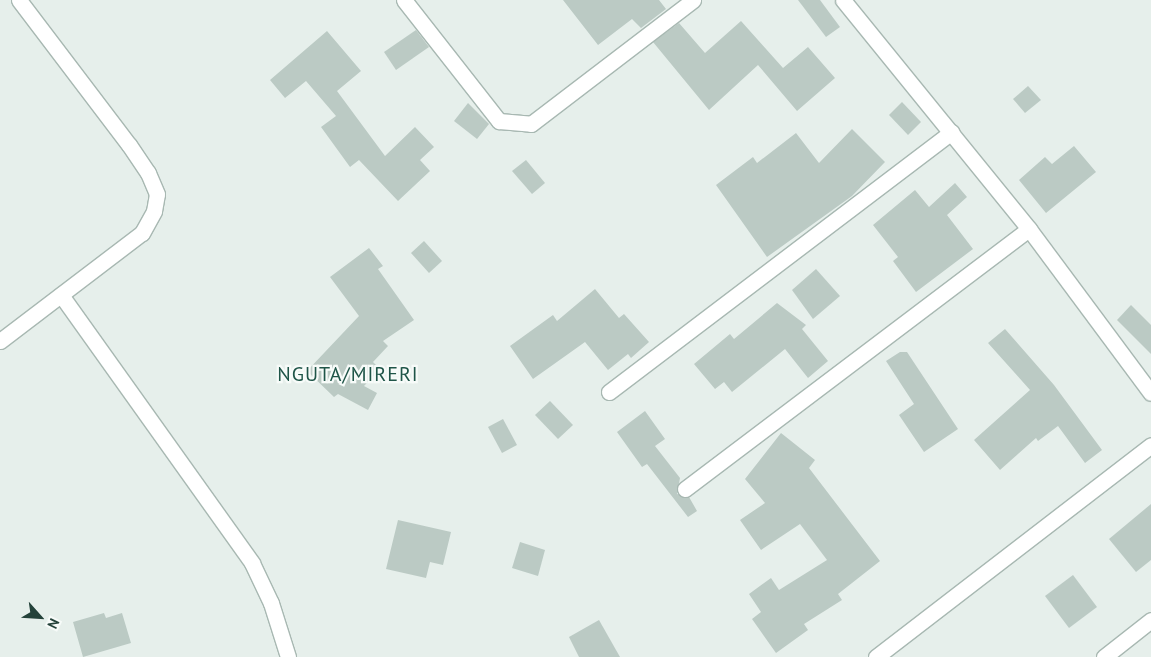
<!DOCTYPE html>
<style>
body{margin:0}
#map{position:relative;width:1151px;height:657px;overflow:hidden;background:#e6efeb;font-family:"PT Sans",sans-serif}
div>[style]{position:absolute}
.building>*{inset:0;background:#bbcac4}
.roads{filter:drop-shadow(1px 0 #a8b8b2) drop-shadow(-1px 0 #a8b8b2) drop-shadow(0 1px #a8b8b2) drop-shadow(0 -1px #a8b8b2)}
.street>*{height:15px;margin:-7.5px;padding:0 7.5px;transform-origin:7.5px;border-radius:7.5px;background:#fff}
span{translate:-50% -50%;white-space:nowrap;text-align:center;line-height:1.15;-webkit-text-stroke:4.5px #f7fbf9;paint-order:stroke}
.quarter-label{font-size:20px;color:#1f5548;letter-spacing:1px}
.north{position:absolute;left:15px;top:592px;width:50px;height:50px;-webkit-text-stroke:4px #f7fbf9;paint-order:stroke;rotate:116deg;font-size:14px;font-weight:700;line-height:20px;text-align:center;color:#24423a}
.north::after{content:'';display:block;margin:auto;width:18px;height:22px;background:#24423a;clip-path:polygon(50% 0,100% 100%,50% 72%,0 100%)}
</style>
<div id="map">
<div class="building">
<i style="clip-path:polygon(563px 0,659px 0,666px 9px,641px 28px,632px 19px,598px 45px)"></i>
<i style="clip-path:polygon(798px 0,820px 0,840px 27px,826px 37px)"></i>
<i style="clip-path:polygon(741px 21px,783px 68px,808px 47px,835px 78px,797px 111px,758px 65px,709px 110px,653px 42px,679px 23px,705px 53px)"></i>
<i style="clip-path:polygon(416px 30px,429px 47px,396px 70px,384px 52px)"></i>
<i style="clip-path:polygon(327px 31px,361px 71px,337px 91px,385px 156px,415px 127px,434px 147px,420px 160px,430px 171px,398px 201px,359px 160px,350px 167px,321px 127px,336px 116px,306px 81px,285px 98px,270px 80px)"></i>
<i style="clip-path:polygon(1028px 86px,1041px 100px,1025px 113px,1013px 99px)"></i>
<i style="clip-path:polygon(902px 102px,921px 122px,908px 135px,889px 115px)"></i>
<i style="clip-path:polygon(468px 103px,489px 124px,477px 139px,454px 121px)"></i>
<i style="clip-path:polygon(852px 129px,885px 162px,852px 196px,767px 257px,716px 185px,753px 157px,757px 163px,796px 133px,819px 163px)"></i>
<i style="clip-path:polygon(1074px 146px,1096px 172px,1046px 213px,1019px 180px,1045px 157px,1052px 164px)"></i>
<i style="clip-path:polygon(526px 160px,545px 183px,532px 194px,512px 171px)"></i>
<i style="clip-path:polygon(955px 183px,967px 197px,947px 215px,973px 249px,916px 292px,893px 261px,898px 257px,873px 225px,915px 190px,929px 207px)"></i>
<i style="clip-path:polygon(424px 241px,442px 261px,429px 273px,411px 253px)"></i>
<i style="clip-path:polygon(369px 248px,383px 266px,378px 269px,414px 320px,383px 341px,388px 346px,373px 362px,380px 369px,364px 386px,377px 393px,368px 410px,338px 394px,334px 397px,307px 371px,359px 316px,330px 277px)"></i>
<i style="clip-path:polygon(816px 269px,840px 296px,813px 319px,792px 290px)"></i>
<i style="clip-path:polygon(595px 289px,619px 318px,624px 314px,649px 342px,631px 358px,628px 354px,608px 370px,585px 342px,533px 379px,510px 346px,553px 315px,557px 321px)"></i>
<i style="clip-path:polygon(777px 303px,806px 325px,802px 329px,828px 361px,808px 378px,785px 349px,732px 392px,724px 382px,715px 389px,694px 364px,730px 334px,734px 339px)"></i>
<i style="clip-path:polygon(1131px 305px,1151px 325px,1151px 354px,1117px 320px)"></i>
<i style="clip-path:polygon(1005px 329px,1054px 385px,1102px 450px,1085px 463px,1058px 426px,1038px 441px,1036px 438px,1000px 470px,974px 440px,1030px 390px,988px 343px)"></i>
<i style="clip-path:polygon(900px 352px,907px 352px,958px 429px,924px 452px,899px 415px,914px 404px,886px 361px)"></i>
<i style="clip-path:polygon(550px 401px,573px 425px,558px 439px,535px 415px)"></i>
<i style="clip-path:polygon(645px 411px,665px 439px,655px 446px,680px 478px,677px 494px,689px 497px,697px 511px,688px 517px,647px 464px,642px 467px,617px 432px)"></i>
<i style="clip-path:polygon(503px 419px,517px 445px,502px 453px,488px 427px)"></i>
<i style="clip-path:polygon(781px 433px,815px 460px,809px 468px,880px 561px,838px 594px,842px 600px,804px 624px,808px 630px,776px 653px,752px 619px,761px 612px,749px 594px,771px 578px,779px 590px,827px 560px,800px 524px,761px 550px,740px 520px,765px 503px,745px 479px)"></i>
<i style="clip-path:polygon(1151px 504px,1151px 560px,1136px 572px,1109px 539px)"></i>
<i style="clip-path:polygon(398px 520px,451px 532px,443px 565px,430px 562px,426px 578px,386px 569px)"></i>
<i style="clip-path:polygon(520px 542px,545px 550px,538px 576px,512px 568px)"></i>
<i style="clip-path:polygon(1073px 575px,1097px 607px,1069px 628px,1045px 596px)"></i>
<i style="clip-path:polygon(104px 613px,106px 618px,122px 613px,131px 643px,83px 657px,73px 622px)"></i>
<i style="clip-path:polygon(599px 620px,620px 657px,579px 657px,569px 637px)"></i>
</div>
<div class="roads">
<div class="street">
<i style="left:404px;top:0;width:154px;rotate:51.9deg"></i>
<i style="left:499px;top:121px;width:32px;rotate:5deg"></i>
<i style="left:531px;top:124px;width:204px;rotate:-37.4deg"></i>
<i style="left:843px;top:0;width:295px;rotate:50.9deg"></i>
<i style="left:1029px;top:229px;width:204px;rotate:53.4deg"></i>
<i style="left:61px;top:295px;width:329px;rotate:54.5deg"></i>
<i style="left:252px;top:563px;width:44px;rotate:64.6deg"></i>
<i style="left:271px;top:603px;width:57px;rotate:72.5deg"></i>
<i style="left:0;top:341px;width:178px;rotate:-37.3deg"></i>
<i style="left:142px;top:233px;width:25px;rotate:-61deg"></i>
<i style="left:154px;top:211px;width:17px;rotate:-80deg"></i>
<i style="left:157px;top:194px;width:23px;rotate:-113deg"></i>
<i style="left:148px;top:173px;width:34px;rotate:-124deg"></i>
<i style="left:129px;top:145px;width:182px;rotate:-127.2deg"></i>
<i style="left:609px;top:392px;width:430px;rotate:-37.2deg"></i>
<i style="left:685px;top:489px;width:431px;rotate:-37.1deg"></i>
<i style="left:876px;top:657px;width:347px;rotate:-37.6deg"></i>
<i style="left:1104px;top:657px;width:60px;rotate:-38.2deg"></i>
</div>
</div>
<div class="quarter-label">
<span style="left:348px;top:374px">NGUTA/MIRERI</span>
</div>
<div class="north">N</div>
</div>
